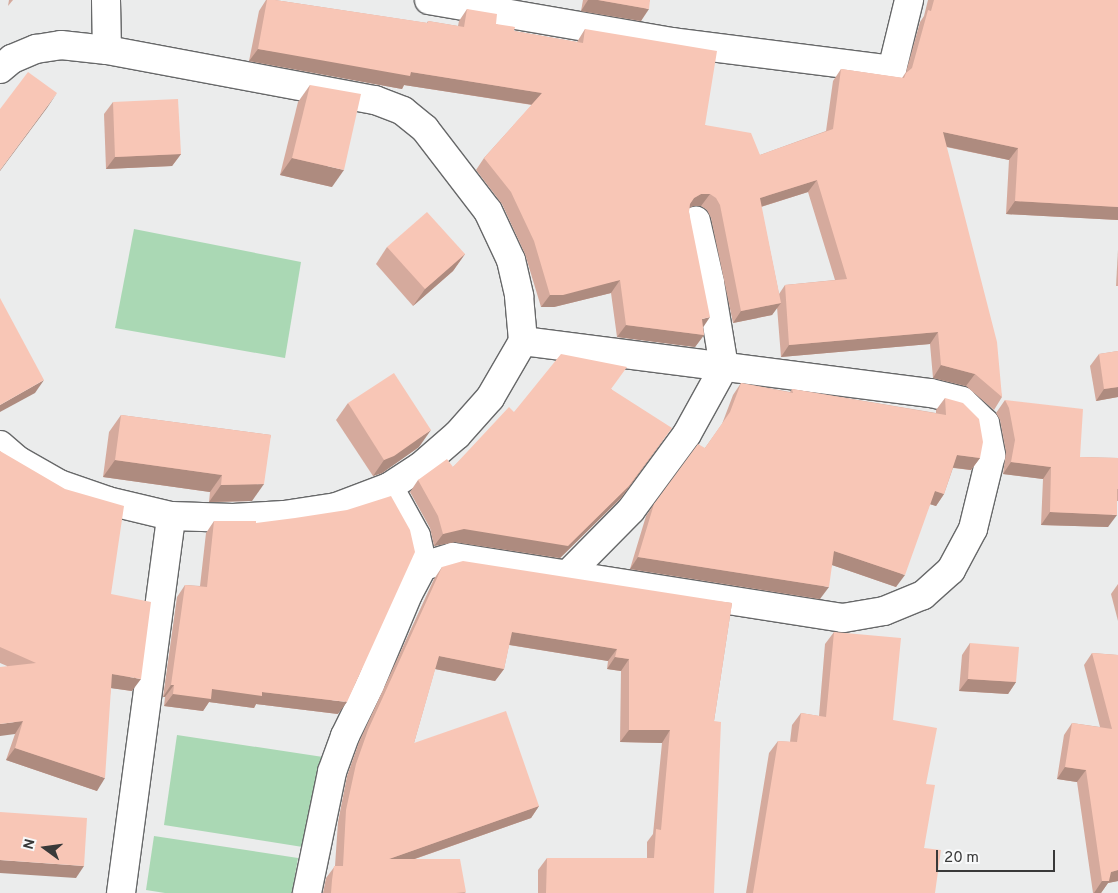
<!DOCTYPE html>
<style>
body{margin:0}
#map{position:relative;width:1118px;height:893px;overflow:hidden;background:#ebecec;font-family:Overpass,sans-serif}
div>[style]{position:absolute}
.green>*{inset:0;background:#aad8b4}
.roads{filter:drop-shadow(1px 0 #676869) drop-shadow(-1px 0 #676869) drop-shadow(0 1px #676869) drop-shadow(0 -1px #676869)}
.minor>*{height:28px;margin:-14px;padding:0 14px;transform-origin:14px;border-radius:14px;background:#fff}
.wall>*{inset:0;background:#d5aa9d}
.shaded-wall>*{inset:0;background:#ae8b7f}
.building>*{inset:0;background:#f8c6b6}
span{translate:-50% -50%;white-space:nowrap;text-align:center;line-height:1.15;-webkit-text-stroke:5px #f8f9fa;paint-order:stroke}
.north{position:absolute;left:20px;top:823px;width:50px;height:50px;-webkit-text-stroke:4px #f8f9fa;paint-order:stroke;rotate:284deg;font-size:14px;font-weight:700;line-height:20px;text-align:center;color:#393939}
.north::after{content:'';display:block;margin:auto;width:18px;height:22px;background:#393939;clip-path:polygon(50% 0,100% 100%,50% 72%,0 100%)}
.scale{position:absolute;left:936px;top:850px;width:119px;height:22px;box-sizing:border-box;border:2px solid #393939;border-top:0;padding-left:6px;font-size:15px;line-height:18px;white-space:nowrap;color:#393939;-webkit-text-stroke:4px #f8f9fa;paint-order:stroke}
</style>
<div id="map">
<div class="green">
<i style="clip-path:polygon(134px 229px,301px 262px,285px 358px,115px 328px)"></i>
<i style="clip-path:polygon(177px 735px,323px 757px,309px 848px,164px 825px)"></i>
<i style="clip-path:polygon(154px 836px,298px 858px,292px 893px,165px 893px,146px 890px)"></i>
</div>
<div class="roads">
<div class="minor">
<i style="left:106px;top:0;width:50px;rotate:88.9deg"></i>
<i style="left:429px;top:0;width:246px;rotate:9.8deg"></i>
<i style="left:671px;top:42px;width:223px;rotate:7.2deg"></i>
<i style="left:892px;top:70px;width:72px;rotate:-76.3deg"></i>
<i style="left:0;top:69px;width:16px;rotate:-40deg"></i>
<i style="left:12px;top:59px;width:26px;rotate:-23deg"></i>
<i style="left:36px;top:49px;width:25px;rotate:-9deg"></i>
<i style="left:61px;top:45px;width:46px;rotate:6.2deg"></i>
<i style="left:107px;top:50px;width:273px;rotate:10.6deg"></i>
<i style="left:375px;top:100px;width:30px;rotate:21deg"></i>
<i style="left:403px;top:111px;width:28px;rotate:39deg"></i>
<i style="left:425px;top:129px;width:103px;rotate:52.5deg"></i>
<i style="left:488px;top:211px;width:54px;rotate:64.9deg"></i>
<i style="left:511px;top:260px;width:37px;rotate:77deg"></i>
<i style="left:519px;top:296px;width:45px;rotate:84.9deg"></i>
<i style="left:0;top:445px;width:23px;rotate:41deg"></i>
<i style="left:17px;top:460px;width:48px;rotate:29.7deg"></i>
<i style="left:59px;top:484px;width:52px;rotate:19.1deg"></i>
<i style="left:108px;top:501px;width:65px;rotate:13.4deg"></i>
<i style="left:171px;top:516px;width:62px;rotate:1.8deg"></i>
<i style="left:233px;top:518px;width:51px;rotate:-3.4deg"></i>
<i style="left:284px;top:515px;width:53px;rotate:-8.7deg"></i>
<i style="left:336px;top:507px;width:57px;rotate:-20.7deg"></i>
<i style="left:389px;top:487px;width:37px;rotate:-33deg"></i>
<i style="left:420px;top:467px;width:49px;rotate:-40.9deg"></i>
<i style="left:457px;top:435px;width:50px;rotate:-48.3deg"></i>
<i style="left:490px;top:398px;width:66px;rotate:-59.9deg"></i>
<i style="left:523px;top:341px;width:411px;rotate:7.3deg"></i>
<i style="left:931px;top:393px;width:32px;rotate:14deg"></i>
<i style="left:962px;top:401px;width:32px;rotate:44deg"></i>
<i style="left:985px;top:423px;width:33px;rotate:79deg"></i>
<i style="left:991px;top:455px;width:76px;rotate:103.7deg"></i>
<i style="left:973px;top:529px;width:47px;rotate:118.2deg"></i>
<i style="left:951px;top:570px;width:38px;rotate:138deg"></i>
<i style="left:923px;top:595px;width:42px;rotate:157.7deg"></i>
<i style="left:884px;top:611px;width:42px;rotate:170.3deg"></i>
<i style="left:843px;top:618px;width:395px;rotate:-171.1deg"></i>
<i style="left:453px;top:557px;width:31px;rotate:163deg"></i>
<i style="left:423px;top:566px;width:32px;rotate:118deg"></i>
<i style="left:408px;top:594px;width:99px;rotate:112.7deg"></i>
<i style="left:370px;top:685px;width:57px;rotate:116.1deg"></i>
<i style="left:345px;top:736px;width:38px;rotate:110deg"></i>
<i style="left:332px;top:772px;width:124px;rotate:101.7deg"></i>
<i style="left:389px;top:487px;width:56px;rotate:61.1deg"></i>
<i style="left:416px;top:536px;width:31px;rotate:77deg"></i>
<i style="left:567px;top:575px;width:91px;rotate:-45.4deg"></i>
<i style="left:631px;top:510px;width:94px;rotate:-53.6deg"></i>
<i style="left:687px;top:434px;width:77px;rotate:-61.1deg"></i>
<i style="left:724px;top:367px;width:86px;rotate:-99.4deg"></i>
<i style="left:710px;top:282px;width:63px;rotate:-102.9deg"></i>
<i style="left:121px;top:893px;width:380px;rotate:-82.4deg"></i>
</div>
</div>
<div class="wall">
<i style="clip-path:polygon(9px 0,13px 0,8px 6px)"></i>
<i style="clip-path:polygon(evenodd,266px 0,275px 0,427px 23px,428px 21px,458px 26px,459px 21px,467px 9px,496px 24px,514px 31px,577px 42px,585px 29px,705px 125px,760px 155px,826px 131px,833px 81px,841px 69px,902px 78px,906px 72px,920px 22px,924px 16px,928px 0,1118px 0,1118px 220px,1006px 214px,1009px 160px,946px 147px,1002px 397px,994px 410px,966px 386px,933px 378px,930px 344px,781px 357px,777px 307px,772px 315px,733px 323px,711px 218px,707px 210px,701px 206px,693px 206px,689px 208px,689px 212px,704px 335px,695px 347px,617px 337px,611px 293px,554px 307px,541px 307px,525px 254px,502px 204px,476px 170px,484px 158px,532px 105px,404px 85px,402px 89px,249px 61px,259px 11px,266px 0,808px 192px,835px 280px,785px 285px,779px 294px,761px 207px,808px 192px)"></i>
<i style="clip-path:polygon(583px 0,650px 0,641px 21px,581px 11px)"></i>
<i style="clip-path:polygon(310px 85px,332px 187px,280px 175px,298px 102px)"></i>
<i style="clip-path:polygon(113px 102px,181px 154px,172px 166px,106px 169px,104px 114px)"></i>
<i style="clip-path:polygon(387px 247px,465px 254px,453px 271px,413px 306px,376px 264px)"></i>
<i style="clip-path:polygon(1118px 250px,1118px 286px,1116px 286px)"></i>
<i style="clip-path:polygon(1118px 351px,1118px 397px,1096px 401px,1090px 366px,1099px 354px)"></i>
<i style="clip-path:polygon(741px 383px,790px 392px,792px 389px,936px 413px,936px 410px,945px 398px,980px 458px,971px 470px,953px 468px,944px 494px,936px 506px,930px 504px,896px 587px,832px 565px,820px 599px,630px 569px,646px 516px,654px 504px,705px 448px,722px 424px,733px 395px)"></i>
<i style="clip-path:polygon(611px 389px,663px 440px,621px 498px,560px 558px,455px 542px,434px 546px,430px 528px,410px 492px,418px 480px,453px 467px,514px 412px)"></i>
<i style="clip-path:polygon(1005px 400px,1080px 457px,1118px 458px,1118px 501px,1117px 501px,1108px 527px,1041px 525px,1043px 479px,1003px 474px,1006px 452px,1000px 420px,996px 413px)"></i>
<i style="clip-path:polygon(348px 403px,419px 447px,382px 473px,373px 476px,336px 420px)"></i>
<i style="clip-path:polygon(121px 415px,271px 435px,252px 501px,209px 502px,210px 492px,103px 477px,109px 432px)"></i>
<i style="clip-path:polygon(0 451px,111px 594px,132px 691px,111px 688px,97px 791px,6px 760px,15px 734px,7px 666px,0 663px)"></i>
<i style="clip-path:polygon(214px 521px,256px 523px,338px 714px,256px 704px,254px 708px,209px 702px,203px 711px,164px 706px,165px 697px,163px 697px,177px 597px,185px 585px,200px 586px,206px 533px)"></i>
<i style="clip-path:polygon(442px 567px,732px 603px,714px 721px,714px 893px,538px 893px,538px 870px,547px 858px,647px 858px,647px 842px,653px 834px,662px 743px,620px 742px,621px 671px,607px 669px,608px 661px,509px 645px,504px 669px,495px 681px,435px 669px,414px 743px,539px 806px,531px 818px,415px 859px,466px 893px,323px 893px,326px 878px,335px 866px,338px 822px,347px 776px,359px 742px,434px 579px)"></i>
<i style="clip-path:polygon(1118px 584px,1118px 621px,1111px 594px)"></i>
<i style="clip-path:polygon(834px 632px,893px 720px,926px 784px,924px 848px,935px 893px,746px 893px,769px 753px,778px 741px,790px 742px,792px 725px,801px 713px,819px 716px,825px 644px)"></i>
<i style="clip-path:polygon(970px 643px,1016px 682px,1008px 694px,959px 691px,962px 655px)"></i>
<i style="clip-path:polygon(1092px 653px,1118px 655px,1118px 881px,1108px 883px,1101px 893px,1093px 893px,1077px 782px,1057px 779px,1064px 735px,1072px 723px,1100px 727px,1084px 665px)"></i>
</div>
<div class="shaded-wall">
<i style="clip-path:polygon(588px 0,598px 0,649px 9px,641px 21px,581px 11px)"></i>
<i style="clip-path:polygon(258px 49px,411px 72px,542px 93px,534px 105px,404px 85px,402px 89px,249px 61px)"></i>
<i style="clip-path:polygon(57px 93px,47px 108px,0 171px,0 170px)"></i>
<i style="clip-path:polygon(943px 132px,1018px 148px,1009px 160px,934px 144px)"></i>
<i style="clip-path:polygon(181px 154px,172px 166px,106px 169px,115px 157px)"></i>
<i style="clip-path:polygon(292px 158px,344px 170px,332px 187px,280px 175px)"></i>
<i style="clip-path:polygon(817px 180px,808px 192px,751px 210px,760px 198px)"></i>
<i style="clip-path:polygon(701px 194px,710px 194px,701px 206px,693px 206px,685px 210px,694px 198px)"></i>
<i style="clip-path:polygon(1015px 201px,1118px 207px,1118px 220px,1006px 214px)"></i>
<i style="clip-path:polygon(465px 254px,453px 271px,413px 306px,425px 289px)"></i>
<i style="clip-path:polygon(620px 280px,611px 293px,554px 307px,541px 307px,550px 295px)"></i>
<i style="clip-path:polygon(781px 303px,772px 315px,733px 323px,741px 311px)"></i>
<i style="clip-path:polygon(710px 317px,702px 329px,702px 319px)"></i>
<i style="clip-path:polygon(626px 325px,704px 335px,695px 347px,617px 337px)"></i>
<i style="clip-path:polygon(938px 332px,930px 344px,781px 357px,789px 345px)"></i>
<i style="clip-path:polygon(941px 365px,975px 374px,966px 386px,933px 378px)"></i>
<i style="clip-path:polygon(44px 380px,35px 393px,0 412px,0 405px)"></i>
<i style="clip-path:polygon(1118px 387px,1118px 397px,1096px 401px,1104px 389px)"></i>
<i style="clip-path:polygon(431px 430px,419px 447px,382px 473px,373px 476px,384px 460px)"></i>
<i style="clip-path:polygon(663px 440px,621px 498px,560px 558px,455px 542px,434px 546px,443px 534px)"></i>
<i style="clip-path:polygon(957px 455px,980px 458px,971px 470px,948px 467px)"></i>
<i style="clip-path:polygon(115px 460px,222px 475px,210px 492px,103px 477px)"></i>
<i style="clip-path:polygon(1011px 462px,1051px 467px,1043px 479px,1003px 474px)"></i>
<i style="clip-path:polygon(264px 484px,252px 501px,209px 502px,221px 485px)"></i>
<i style="clip-path:polygon(935px 491px,944px 494px,936px 506px,926px 503px)"></i>
<i style="clip-path:polygon(1050px 512px,1117px 515px,1108px 527px,1041px 525px)"></i>
<i style="clip-path:polygon(834px 551px,905px 575px,896px 587px,826px 563px)"></i>
<i style="clip-path:polygon(638px 557px,829px 587px,820px 599px,630px 569px)"></i>
<i style="clip-path:polygon(512px 632px,617px 649px,608px 661px,504px 644px)"></i>
<i style="clip-path:polygon(439px 656px,504px 669px,495px 681px,430px 668px)"></i>
<i style="clip-path:polygon(615px 657px,629px 659px,621px 671px,607px 669px)"></i>
<i style="clip-path:polygon(112px 674px,141px 679px,132px 691px,103px 687px)"></i>
<i style="clip-path:polygon(968px 679px,1016px 682px,1008px 694px,959px 691px)"></i>
<i style="clip-path:polygon(171px 685px,174px 685px,165px 697px,163px 697px)"></i>
<i style="clip-path:polygon(212px 689px,262px 692px,347px 702px,338px 714px,256px 704px,254px 708px,209px 702px,203px 711px,164px 706px,173px 694px)"></i>
<i style="clip-path:polygon(23px 721px,15px 734px,0 736px,0 724px)"></i>
<i style="clip-path:polygon(629px 730px,670px 730px,662px 743px,620px 742px)"></i>
<i style="clip-path:polygon(15px 748px,105px 778px,97px 791px,6px 760px)"></i>
<i style="clip-path:polygon(1065px 767px,1086px 770px,1077px 782px,1057px 779px)"></i>
<i style="clip-path:polygon(539px 806px,531px 818px,380px 871px,389px 859px)"></i>
<i style="clip-path:polygon(0 860px,84px 866px,76px 878px,0 873px)"></i>
<i style="clip-path:polygon(1118px 870px,1118px 881px,1108px 883px,1101px 893px,1094px 893px,1102px 881px,1111px 872px)"></i>
</div>
<div class="building">
<i style="clip-path:polygon(267px 0,275px 0,428px 23px,428px 21px,464px 27px,467px 9px,497px 14px,496px 24px,515px 27px,514px 31px,583px 43px,585px 29px,717px 51px,705px 125px,751px 133px,760px 155px,833px 129px,841px 69px,904px 78px,906px 73px,912px 68px,928px 10px,931px 11px,934px 0,1118px 0,1118px 207px,1015px 201px,1018px 148px,943px 132px,997px 342px,1002px 397px,975px 374px,941px 365px,938px 332px,789px 345px,785px 285px,847px 279px,817px 180px,760px 198px,781px 303px,741px 311px,720px 205px,716px 198px,710px 194px,701px 194px,694px 198px,690px 204px,689px 212px,710px 317px,702px 319px,704px 335px,626px 325px,620px 280px,563px 295px,550px 295px,534px 241px,511px 192px,484px 158px,542px 93px,411px 72px,410px 76px,258px 49px)"></i>
<i style="clip-path:polygon(598px 0,650px 0,649px 9px)"></i>
<i style="clip-path:polygon(28px 72px,57px 93px,0 170px,0 109px)"></i>
<i style="clip-path:polygon(310px 85px,361px 94px,344px 170px,292px 158px)"></i>
<i style="clip-path:polygon(178px 99px,181px 154px,115px 157px,113px 102px)"></i>
<i style="clip-path:polygon(427px 212px,465px 254px,425px 289px,387px 247px)"></i>
<i style="clip-path:polygon(0 298px,44px 380px,0 405px)"></i>
<i style="clip-path:polygon(1118px 351px,1118px 387px,1104px 389px,1099px 354px)"></i>
<i style="clip-path:polygon(561px 354px,627px 367px,611px 389px,672px 428px,629px 486px,568px 546px,464px 529px,443px 534px,438px 516px,418px 480px,447px 459px,453px 467px,509px 407px,514px 412px)"></i>
<i style="clip-path:polygon(394px 373px,431px 430px,394px 456px,384px 460px,348px 403px)"></i>
<i style="clip-path:polygon(741px 383px,793px 393px,792px 389px,946px 415px,945px 398px,963px 403px,979px 419px,983px 442px,980px 458px,957px 455px,944px 494px,935px 491px,905px 575px,834px 551px,829px 587px,638px 557px,654px 504px,698px 444px,705px 448px,730px 412px)"></i>
<i style="clip-path:polygon(1005px 400px,1083px 409px,1080px 457px,1118px 458px,1118px 489px,1117px 489px,1117px 515px,1050px 512px,1051px 467px,1011px 462px,1015px 440px,1009px 408px)"></i>
<i style="clip-path:polygon(121px 415px,271px 435px,264px 484px,221px 485px,222px 475px,115px 460px)"></i>
<i style="clip-path:polygon(0 451px,65px 489px,124px 506px,111px 594px,151px 602px,141px 679px,112px 674px,105px 778px,15px 748px,23px 721px,0 724px,0 667px,36px 663px,0 647px)"></i>
<i style="clip-path:polygon(391px 496px,410px 530px,415px 552px,347px 702px,262px 692px,262px 696px,212px 689px,211px 699px,173px 694px,174px 685px,171px 685px,185px 585px,207px 587px,214px 521px,256px 521px,256px 523px,295px 518px,347px 510px)"></i>
<i style="clip-path:polygon(463px 561px,732px 603px,714px 721px,721px 722px,714px 893px,546px 893px,547px 858px,654px 858px,656px 829px,661px 830px,670px 730px,629px 730px,629px 659px,615px 657px,617px 649px,512px 632px,504px 669px,439px 656px,414px 743px,506px 711px,539px 806px,389px 859px,460px 859px,466px 892px,456px 893px,331px 893px,332px 880px,334px 866px,343px 866px,346px 810px,356px 764px,368px 730px,442px 567px)"></i>
<i style="clip-path:polygon(834px 632px,901px 638px,893px 720px,937px 728px,926px 784px,935px 785px,924px 848px,941px 850px,935px 893px,753px 893px,778px 741px,797px 742px,801px 713px,826px 717px)"></i>
<i style="clip-path:polygon(970px 643px,1019px 647px,1016px 682px,968px 679px)"></i>
<i style="clip-path:polygon(1092px 653px,1118px 655px,1118px 870px,1111px 872px,1109px 881px,1102px 881px,1086px 770px,1065px 767px,1072px 723px,1112px 729px)"></i>
<i style="clip-path:polygon(0 812px,87px 818px,84px 866px,0 860px)"></i>
</div>
<div class="north">N</div>
<div class="scale">20 m</div>
</div>
